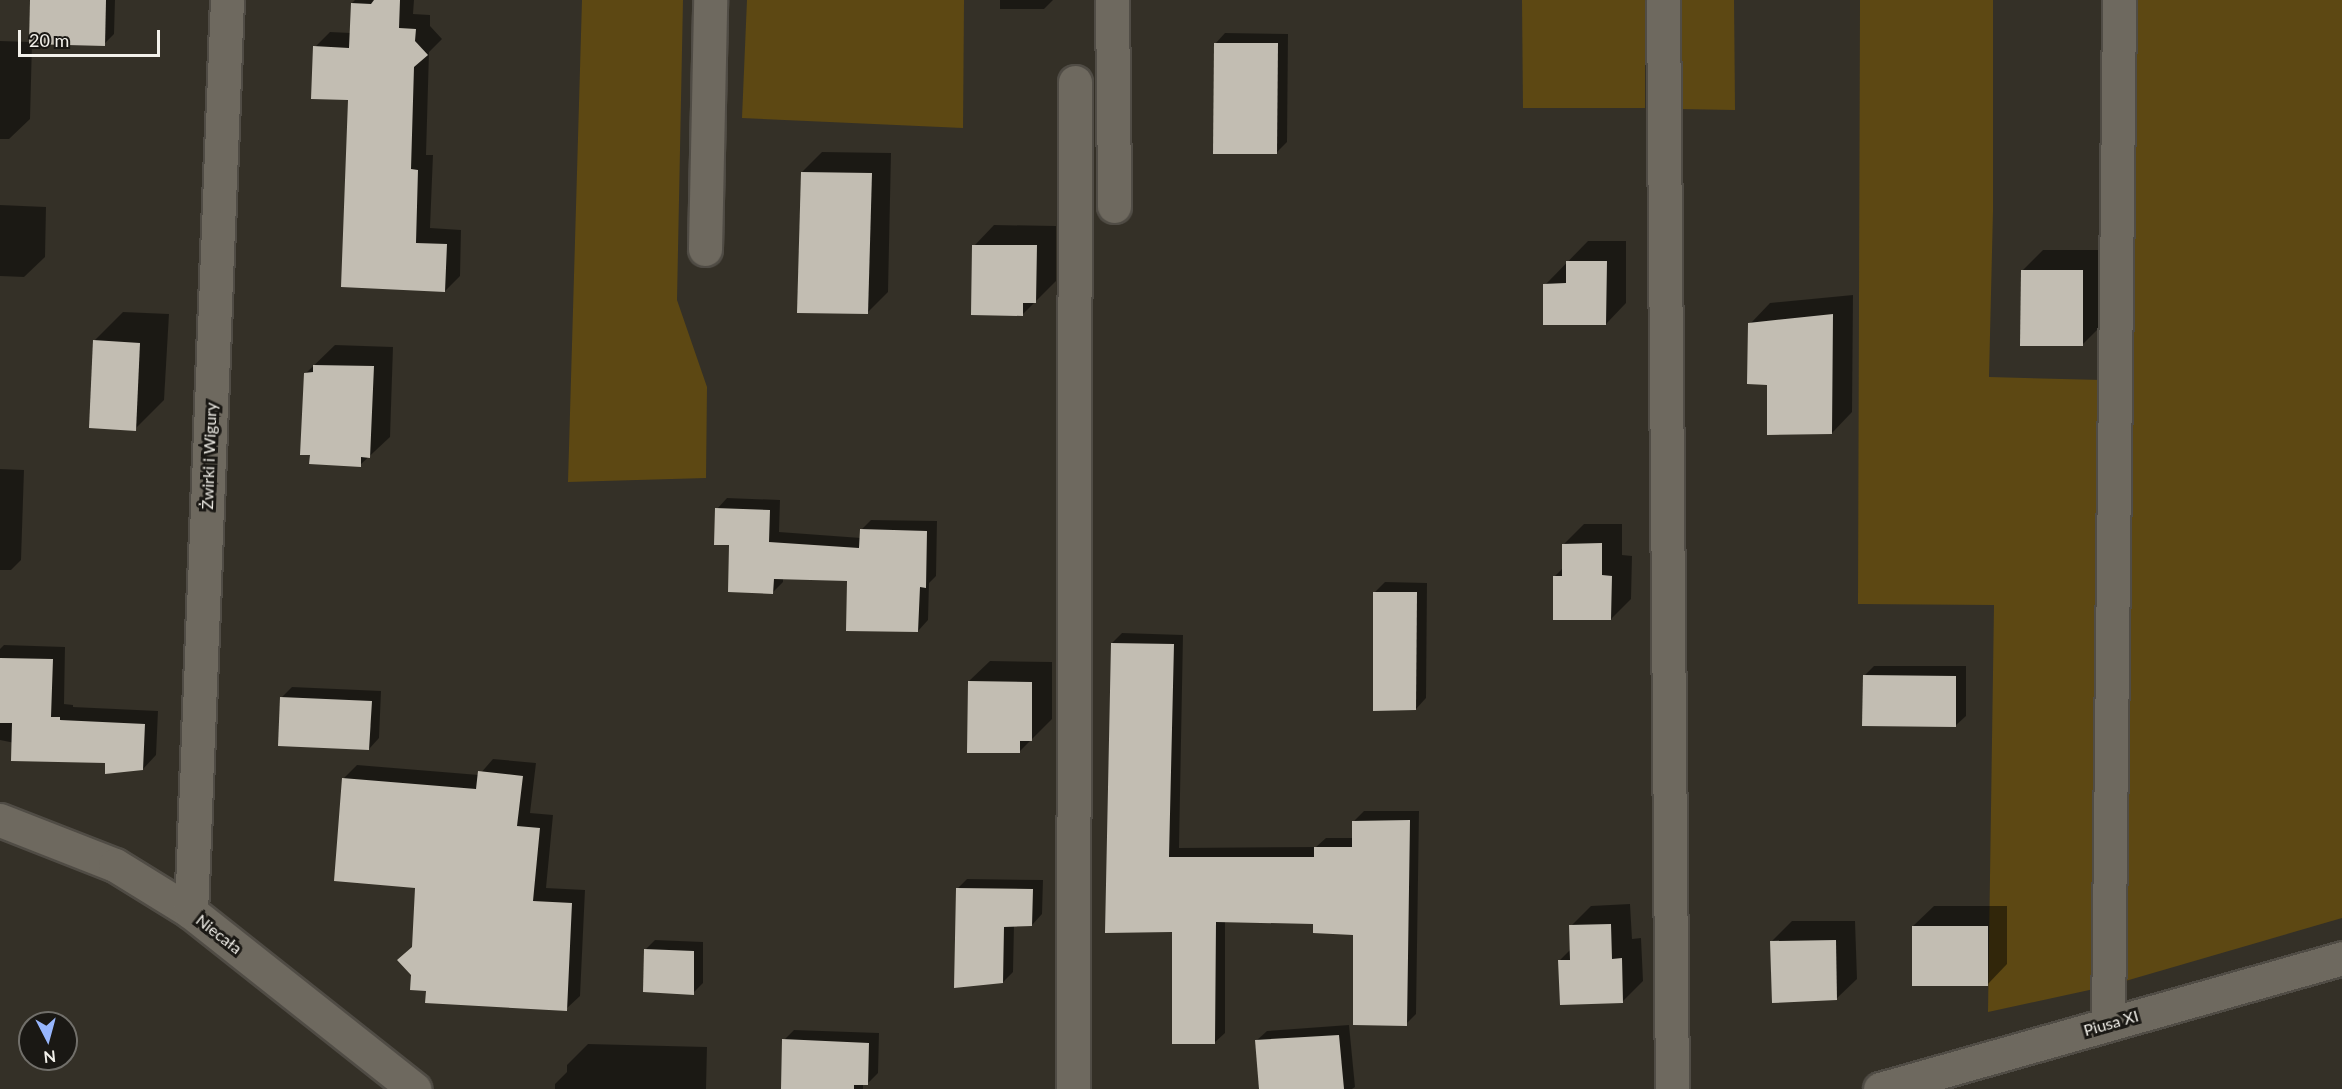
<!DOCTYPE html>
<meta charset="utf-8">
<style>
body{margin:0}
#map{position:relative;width:2342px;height:1089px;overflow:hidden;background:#343027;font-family:Lato,sans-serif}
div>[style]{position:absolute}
.green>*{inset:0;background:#5d4813}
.shadow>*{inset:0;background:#0007}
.building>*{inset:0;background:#c2bdb2}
.roads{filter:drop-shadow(2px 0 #504c45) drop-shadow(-2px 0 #504c45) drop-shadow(0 2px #504c45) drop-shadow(0 -2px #504c45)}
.minor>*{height:33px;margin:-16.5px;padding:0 16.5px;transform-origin:16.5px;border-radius:16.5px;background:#6e695f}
span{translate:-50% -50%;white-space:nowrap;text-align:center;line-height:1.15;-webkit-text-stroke:6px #1a1814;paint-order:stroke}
.street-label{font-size:16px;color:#f3f1eb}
.north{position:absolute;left:18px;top:1011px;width:60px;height:60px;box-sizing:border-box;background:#1a1814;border:2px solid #716f6a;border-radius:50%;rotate:174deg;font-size:16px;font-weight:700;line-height:24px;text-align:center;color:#f3f1eb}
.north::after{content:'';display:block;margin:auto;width:21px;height:27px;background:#97b6fd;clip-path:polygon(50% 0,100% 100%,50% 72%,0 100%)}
.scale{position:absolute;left:18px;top:30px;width:142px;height:27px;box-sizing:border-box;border:3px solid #f3f1eb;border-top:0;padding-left:8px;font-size:18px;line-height:21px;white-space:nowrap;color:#f3f1eb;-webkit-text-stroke:4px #1a1814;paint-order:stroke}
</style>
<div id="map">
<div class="green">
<i style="clip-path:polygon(582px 0,683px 0,677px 300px,707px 387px,706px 478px,568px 482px)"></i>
<i style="clip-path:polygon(747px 0,964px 0,963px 128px,742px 118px)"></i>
<i style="clip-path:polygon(1522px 0,1645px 0,1645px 108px,1523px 108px)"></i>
<i style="clip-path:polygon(1676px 0,1734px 0,1735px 110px,1678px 109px)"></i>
<i style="clip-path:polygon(1860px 0,1993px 0,1993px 211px,1989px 377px,2102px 380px,2094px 989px,1988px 1012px,1994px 605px,1858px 604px)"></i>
<i style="clip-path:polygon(2133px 0,2342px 0,2342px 918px,2122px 982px)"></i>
</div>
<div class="shadow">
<i style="clip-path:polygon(31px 0,115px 0,114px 34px,104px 44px,32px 43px,30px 119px,9px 139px,0 139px,0 41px,30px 42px)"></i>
<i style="clip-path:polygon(355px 0,414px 0,413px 14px,430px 15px,430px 26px,442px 39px,429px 52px,426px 155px,433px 155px,430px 228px,461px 230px,460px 276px,445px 291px,342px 286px,350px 99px,315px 47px,330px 32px,351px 33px,352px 3px)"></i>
<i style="clip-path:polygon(1000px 0,1053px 0,1044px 9px,1000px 9px)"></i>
<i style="clip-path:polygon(1225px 33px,1288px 34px,1287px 142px,1276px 153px,1215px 44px)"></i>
<i style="clip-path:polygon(822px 152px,891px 153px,888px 292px,868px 312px,802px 172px)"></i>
<i style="clip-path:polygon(0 205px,46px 207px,45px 257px,24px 277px,0 276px)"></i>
<i style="clip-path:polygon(994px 225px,1056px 226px,1056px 281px,1023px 314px,974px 246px)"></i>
<i style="clip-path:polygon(1588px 241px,1626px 241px,1626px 303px,1606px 324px,1545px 285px)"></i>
<i style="clip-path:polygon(2043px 250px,2103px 250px,2103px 324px,2083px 344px,2023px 270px)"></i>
<i style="clip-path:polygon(1853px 295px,1852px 412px,1832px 433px,1769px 384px,1750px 324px,1770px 303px)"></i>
<i style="clip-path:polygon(123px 312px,169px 314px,164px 400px,135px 429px,94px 341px)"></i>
<i style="clip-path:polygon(335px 345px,393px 347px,390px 437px,360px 465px,305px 374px)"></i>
<i style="clip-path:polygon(0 469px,24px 470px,21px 560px,11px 570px,0 570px)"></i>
<i style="clip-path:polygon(727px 498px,780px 500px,779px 532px,861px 538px,861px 530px,871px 520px,937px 521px,936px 576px,929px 583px,928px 620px,918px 631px,849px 579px,783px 578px,783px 582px,772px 593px,731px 544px,717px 509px)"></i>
<i style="clip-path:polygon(1584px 524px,1622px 524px,1622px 555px,1632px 556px,1631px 599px,1611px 619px,1555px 576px,1564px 567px,1564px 544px)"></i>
<i style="clip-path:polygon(1385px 582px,1427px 583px,1426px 698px,1416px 709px,1375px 592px)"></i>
<i style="clip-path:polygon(1122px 633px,1183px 635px,1179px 848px,1316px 847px,1326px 838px,1354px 838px,1353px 822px,1364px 811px,1419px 811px,1416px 1014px,1406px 1024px,1354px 933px,1315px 922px,1225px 921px,1225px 1033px,1214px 1043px,1174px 931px,1112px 643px)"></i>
<i style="clip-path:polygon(4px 645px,65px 647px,64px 704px,73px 705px,73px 707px,158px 711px,156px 755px,143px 769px,0 740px,0 649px)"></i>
<i style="clip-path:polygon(990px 661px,1052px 662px,1052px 719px,1019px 752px,969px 681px)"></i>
<i style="clip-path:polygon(1874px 666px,1966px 666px,1966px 716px,1955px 726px,1864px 676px)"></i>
<i style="clip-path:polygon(292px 687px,381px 691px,379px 738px,369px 749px,282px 697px)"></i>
<i style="clip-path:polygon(493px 759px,536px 763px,530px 813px,553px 815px,546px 888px,585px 890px,580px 996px,566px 1009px,427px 989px,414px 946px,417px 887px,344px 778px,357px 765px,479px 775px)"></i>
<i style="clip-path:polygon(967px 879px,1043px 880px,1042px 914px,1032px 925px,1014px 925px,1013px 972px,1003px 982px,957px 889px)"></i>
<i style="clip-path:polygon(1630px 904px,1632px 939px,1641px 938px,1643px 981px,1622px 1002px,1560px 960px,1571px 949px,1571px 926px,1591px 906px)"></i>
<i style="clip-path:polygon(1934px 906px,2007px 906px,2007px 964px,1987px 985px,1913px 926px)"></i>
<i style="clip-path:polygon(1792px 921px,1855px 921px,1857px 979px,1836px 999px,1772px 941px)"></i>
<i style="clip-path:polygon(655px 940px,703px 942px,703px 983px,693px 993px,645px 950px)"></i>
<i style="clip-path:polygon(1349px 1025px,1355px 1087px,1352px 1089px,1261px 1089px,1256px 1041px,1267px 1031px)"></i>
<i style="clip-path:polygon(794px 1030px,879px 1033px,878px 1073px,868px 1083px,863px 1083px,863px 1089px,783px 1089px,784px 1040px)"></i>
<i style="clip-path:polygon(588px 1044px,707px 1047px,706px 1089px,555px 1089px,555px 1084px,567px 1072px,567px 1065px)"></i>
</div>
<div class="building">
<i style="clip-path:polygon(30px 0,106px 0,105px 46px,29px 44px)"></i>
<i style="clip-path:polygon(374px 0,400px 0,399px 28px,416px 29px,415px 41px,428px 55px,414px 67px,411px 169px,418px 170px,416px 243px,447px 244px,445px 292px,341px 287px,348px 100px,311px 99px,313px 46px,349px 48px,351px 3px,371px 4px)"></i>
<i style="clip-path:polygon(1214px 43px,1278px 43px,1277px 154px,1213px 154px)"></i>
<i style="clip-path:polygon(801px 172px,872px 173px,868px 314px,797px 313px)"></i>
<i style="clip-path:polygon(972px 245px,1037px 245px,1036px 303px,1023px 303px,1023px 316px,971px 315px)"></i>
<i style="clip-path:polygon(1566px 261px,1607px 261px,1606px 325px,1543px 325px,1543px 284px,1566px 283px)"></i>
<i style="clip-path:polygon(2021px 270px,2083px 270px,2083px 346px,2020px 346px)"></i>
<i style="clip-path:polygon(1833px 314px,1832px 434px,1767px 435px,1767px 385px,1747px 384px,1748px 323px)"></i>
<i style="clip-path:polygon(93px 340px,140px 343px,136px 431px,89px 428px)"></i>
<i style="clip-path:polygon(313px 365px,374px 366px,370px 458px,361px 457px,361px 467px,309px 464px,310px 455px,300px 455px,304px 373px,313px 372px)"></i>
<i style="clip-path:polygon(715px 508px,770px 510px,769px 542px,859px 548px,860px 529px,927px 531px,926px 588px,920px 587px,918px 632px,846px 631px,847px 581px,774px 579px,773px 594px,728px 592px,729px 545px,714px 545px)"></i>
<i style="clip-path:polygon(1602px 543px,1602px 575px,1612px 576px,1611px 620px,1553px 620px,1553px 576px,1562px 576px,1562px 544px)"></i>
<i style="clip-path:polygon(1373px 592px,1417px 592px,1416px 710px,1373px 711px)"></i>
<i style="clip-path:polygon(1111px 643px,1174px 644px,1169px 857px,1314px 857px,1314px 847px,1352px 847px,1352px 821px,1410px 820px,1407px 1026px,1353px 1025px,1353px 935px,1313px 933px,1313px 924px,1216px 922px,1215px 1044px,1172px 1044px,1172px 932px,1105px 933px)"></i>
<i style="clip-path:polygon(0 658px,53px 659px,51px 717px,60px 717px,60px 720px,145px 724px,143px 770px,105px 774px,105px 763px,11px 761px,12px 723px,0 723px)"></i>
<i style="clip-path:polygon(1863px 675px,1956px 676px,1956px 727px,1862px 726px)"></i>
<i style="clip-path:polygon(968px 681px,1032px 682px,1032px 741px,1020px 741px,1020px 753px,967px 753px)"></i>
<i style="clip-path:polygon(280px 697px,372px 701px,369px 750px,278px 746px)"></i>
<i style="clip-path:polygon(478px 771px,523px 776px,517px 826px,540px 828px,533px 901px,572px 903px,567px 1011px,425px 1003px,426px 991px,410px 990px,411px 975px,397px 960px,412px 947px,415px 888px,334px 881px,342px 778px,476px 789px)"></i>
<i style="clip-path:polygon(956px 888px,1033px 889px,1032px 926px,1004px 927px,1003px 983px,954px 988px)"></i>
<i style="clip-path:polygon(1611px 924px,1612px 959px,1622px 958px,1623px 1003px,1560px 1005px,1558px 960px,1570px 960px,1569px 925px)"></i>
<i style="clip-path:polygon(1912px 926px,1988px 926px,1988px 986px,1912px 986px)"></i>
<i style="clip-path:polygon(1836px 940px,1837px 1000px,1772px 1003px,1770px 941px)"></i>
<i style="clip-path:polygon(644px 949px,694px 951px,694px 995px,643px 992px)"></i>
<i style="clip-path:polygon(1339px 1035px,1344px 1089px,1259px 1089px,1255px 1040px)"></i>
<i style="clip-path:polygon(782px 1039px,869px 1043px,868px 1085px,854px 1085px,854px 1089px,781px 1089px)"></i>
</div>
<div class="roads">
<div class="minor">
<i style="left:1112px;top:0;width:206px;rotate:89.4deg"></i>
<i style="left:1663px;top:0;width:1089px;rotate:89.53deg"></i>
<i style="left:705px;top:249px;width:249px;rotate:-88.8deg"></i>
<i style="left:0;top:820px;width:123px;rotate:21.4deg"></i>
<i style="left:115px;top:865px;width:89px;rotate:31.7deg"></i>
<i style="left:191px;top:912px;width:285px;rotate:38.4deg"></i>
<i style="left:191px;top:912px;width:913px;rotate:-87.74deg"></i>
<i style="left:2108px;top:1024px;width:1024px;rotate:-89.38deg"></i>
<i style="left:1073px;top:1089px;width:1007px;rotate:-89.89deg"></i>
<i style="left:1880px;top:1089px;width:480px;rotate:-15.8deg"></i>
</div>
</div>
<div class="street-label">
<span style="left:209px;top:456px;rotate:-88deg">Żwirki i Wigury</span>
<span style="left:219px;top:934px;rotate:38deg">Niecała</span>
<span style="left:2111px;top:1023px;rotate:-16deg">Piusa XI</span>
</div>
<div class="north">N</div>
<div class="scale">20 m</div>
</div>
